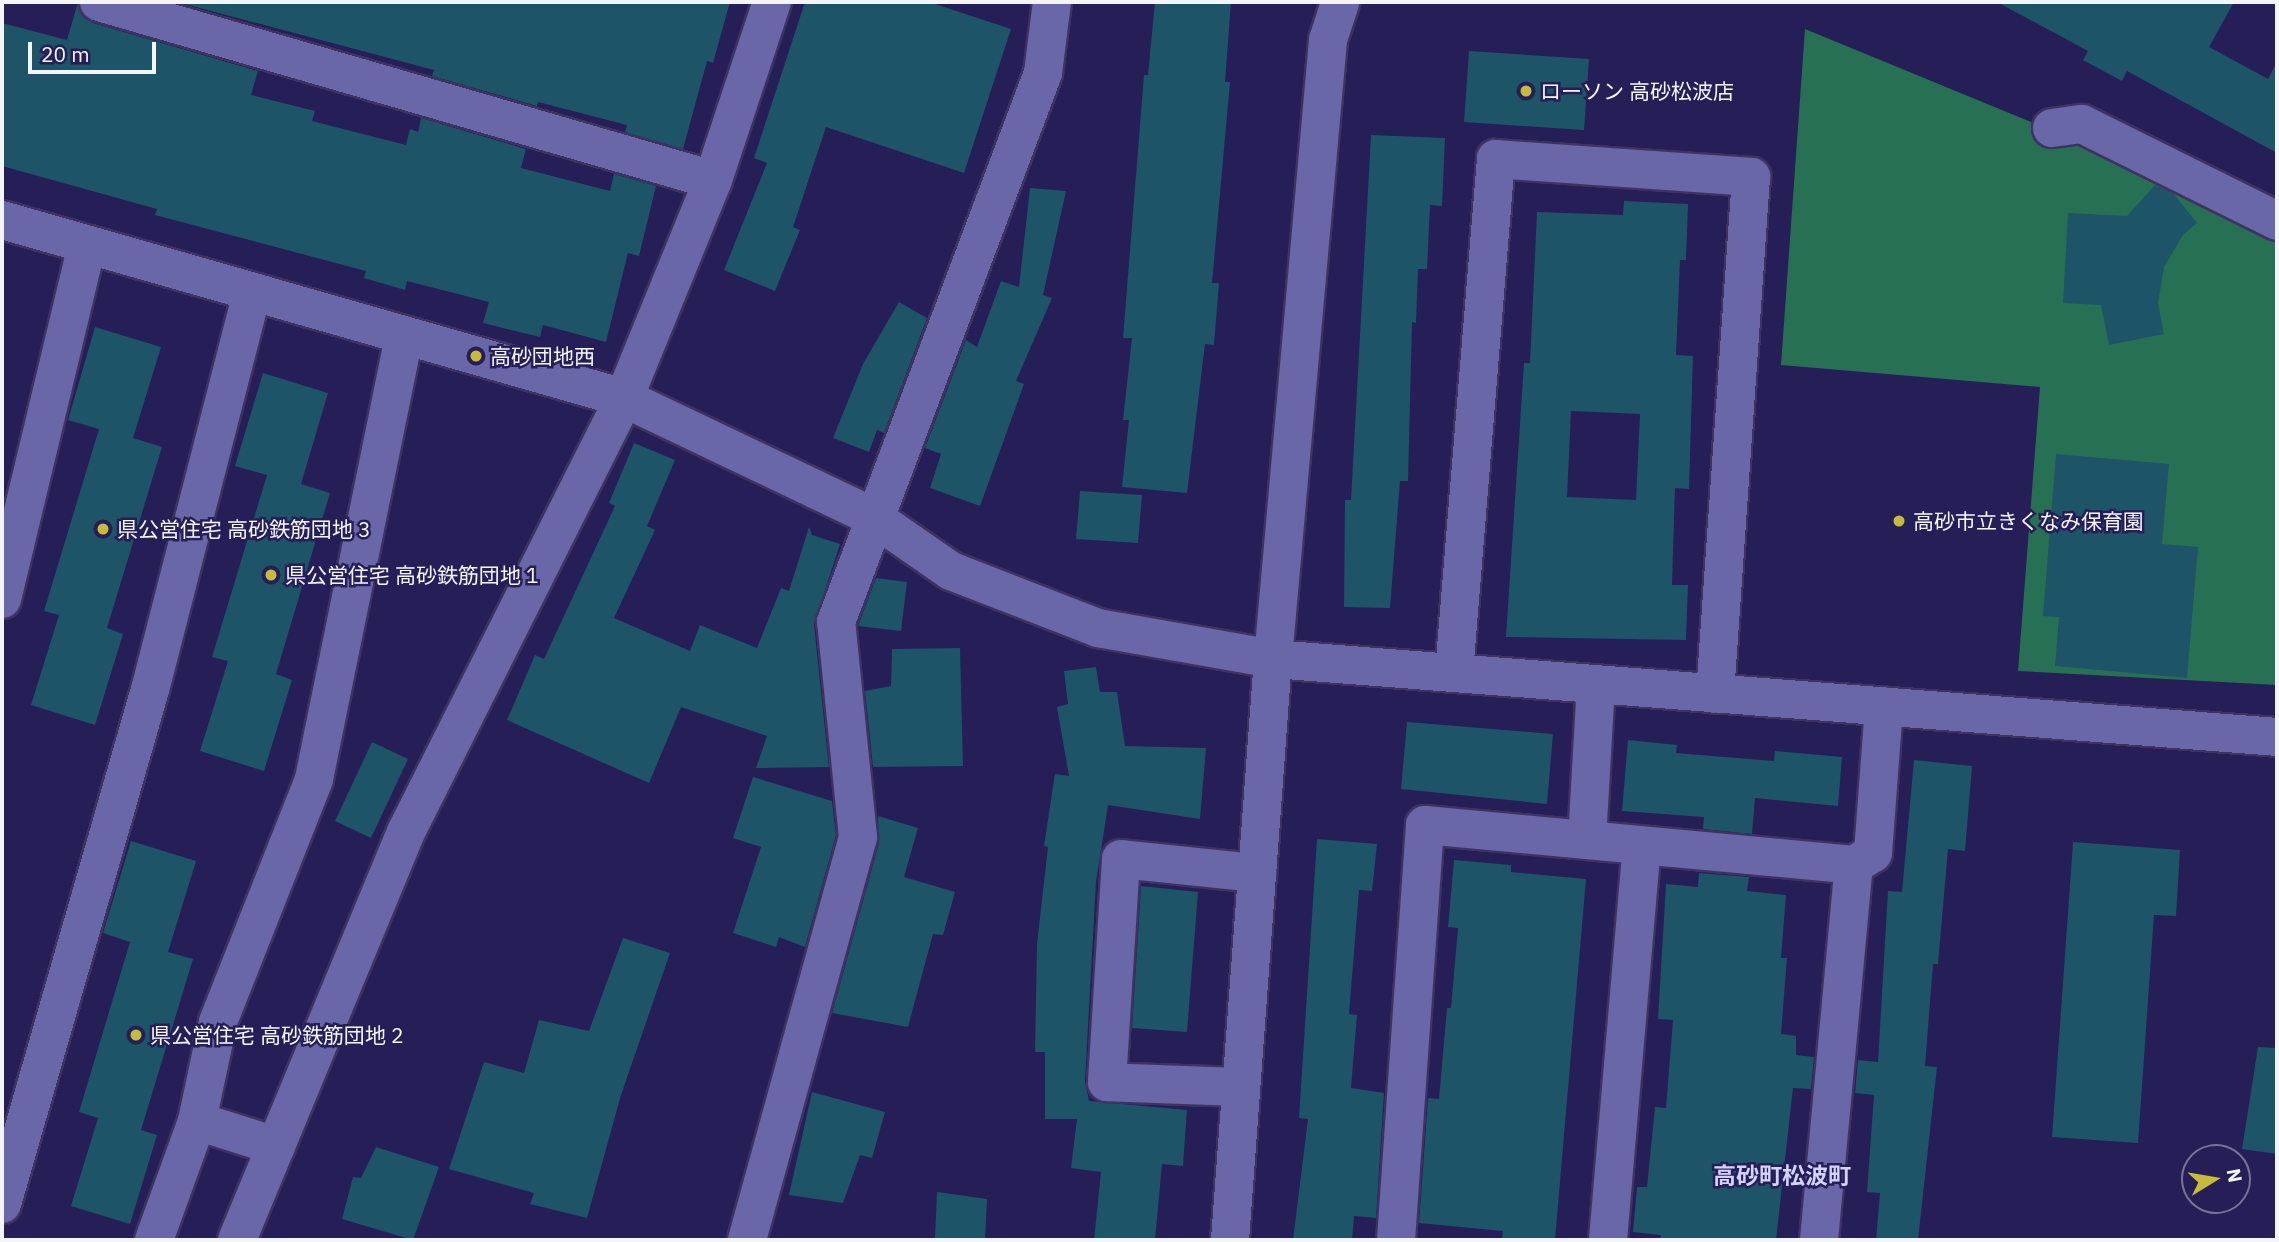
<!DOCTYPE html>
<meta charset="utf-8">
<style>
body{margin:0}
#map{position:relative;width:2279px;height:1242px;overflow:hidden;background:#251e57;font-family:"IBM Plex Sans","Noto Sans JP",sans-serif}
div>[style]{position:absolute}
.water>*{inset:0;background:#287054}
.building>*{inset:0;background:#1e5467}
.roads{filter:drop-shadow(2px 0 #3e3261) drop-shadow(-2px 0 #3e3261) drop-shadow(0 2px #3e3261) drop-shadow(0 -2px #3e3261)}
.minor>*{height:38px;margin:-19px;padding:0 19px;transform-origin:19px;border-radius:19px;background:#6967a7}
.dots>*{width:19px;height:19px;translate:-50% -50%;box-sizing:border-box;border:4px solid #251e57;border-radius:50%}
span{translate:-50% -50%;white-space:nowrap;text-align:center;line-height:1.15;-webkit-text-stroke:5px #251e57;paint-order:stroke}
.poi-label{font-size:21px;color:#f4f4fb}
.left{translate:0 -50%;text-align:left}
.neighbourhood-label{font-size:23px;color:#d2d3fe;font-weight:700}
.frame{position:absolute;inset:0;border:4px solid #f4f4fb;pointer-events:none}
.north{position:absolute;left:2181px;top:1144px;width:70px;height:70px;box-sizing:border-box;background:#251e57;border:2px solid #787499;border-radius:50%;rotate:79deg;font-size:19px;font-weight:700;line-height:28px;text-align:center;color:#f4f4fb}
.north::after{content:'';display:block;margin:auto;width:24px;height:32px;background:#c7bb3c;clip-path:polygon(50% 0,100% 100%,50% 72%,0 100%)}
.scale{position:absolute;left:28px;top:42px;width:128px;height:32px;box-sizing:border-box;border:4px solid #f4f4fb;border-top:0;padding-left:9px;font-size:21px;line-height:24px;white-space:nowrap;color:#f4f4fb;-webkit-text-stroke:5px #251e57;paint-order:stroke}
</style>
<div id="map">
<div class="water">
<i style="clip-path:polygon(1805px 29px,2082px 143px,2277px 240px,2277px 685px,2018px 671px,2040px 387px,1781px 365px)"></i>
</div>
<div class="building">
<i style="clip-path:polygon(78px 2px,83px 17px,93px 23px,258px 71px,251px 95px,315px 111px,312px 121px,406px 145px,410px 129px,418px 132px,421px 118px,526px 149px,521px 168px,610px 191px,614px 174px,656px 186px,639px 256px,628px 253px,606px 342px,543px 325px,540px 337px,483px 323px,489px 302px,407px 281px,405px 290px,364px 278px,366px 271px,155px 215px,157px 209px,2px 166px,2px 23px,67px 40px)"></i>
<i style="clip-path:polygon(177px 2px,730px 2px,713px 63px,707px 61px,683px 149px,625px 132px,627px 125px,538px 102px,537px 106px,432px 76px,434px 70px)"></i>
<i style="clip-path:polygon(805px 2px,929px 2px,1011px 29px,964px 173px,826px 127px,793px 227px,800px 230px,775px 291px,724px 270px,767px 163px,754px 158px)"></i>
<i style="clip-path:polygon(1155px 2px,1231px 2px,1225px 82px,1230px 82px,1212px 283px,1219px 283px,1214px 345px,1205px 344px,1187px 493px,1122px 487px,1129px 420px,1123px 420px,1132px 338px,1123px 338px,1144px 75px,1148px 75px)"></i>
<i style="clip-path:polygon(1997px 2px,2234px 2px,2209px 47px,2268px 79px,2277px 62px,2277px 153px,2127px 71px,2122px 81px,2083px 60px,2088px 51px)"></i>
<i style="clip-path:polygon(1469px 51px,1589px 59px,1584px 130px,1464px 122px)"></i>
<i style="clip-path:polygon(1371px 135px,1445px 138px,1442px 206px,1430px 205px,1427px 269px,1418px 269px,1416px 323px,1412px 322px,1408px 481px,1400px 481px,1390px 608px,1344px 607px,1345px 500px,1351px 500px)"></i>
<i style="clip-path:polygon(2155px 185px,2173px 193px,2197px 223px,2183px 235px,2164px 267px,2158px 303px,2164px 334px,2109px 345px,2101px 305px,2063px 303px,2068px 213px,2127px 216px)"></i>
<i style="clip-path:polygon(1030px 188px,1066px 191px,1043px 295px,1052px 298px,1016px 381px,1024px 384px,980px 506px,930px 488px,941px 454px,925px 448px,966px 340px,977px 347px,1001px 281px,1019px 287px)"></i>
<i style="clip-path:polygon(evenodd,1624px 201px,1688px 204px,1686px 260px,1680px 260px,1676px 355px,1693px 356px,1689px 489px,1675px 488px,1672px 585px,1688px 585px,1686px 640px,1506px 637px,1524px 363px,1530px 363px,1537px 212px,1623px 215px,1624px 201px,1571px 411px,1640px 414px,1636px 500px,1567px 497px,1571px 411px)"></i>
<i style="clip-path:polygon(899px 302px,927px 318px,884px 433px,877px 430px,869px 452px,833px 438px,863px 364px)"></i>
<i style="clip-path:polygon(95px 327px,161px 347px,133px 438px,162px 447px,107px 628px,123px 634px,95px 725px,31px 705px,59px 615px,44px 611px,99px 429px,68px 420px)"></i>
<i style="clip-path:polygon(263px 373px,328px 393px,301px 484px,330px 493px,276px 674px,292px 680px,264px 771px,200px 751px,228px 661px,212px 657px,267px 475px,235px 466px)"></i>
<i style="clip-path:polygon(634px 443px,675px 460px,647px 526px,655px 530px,614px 618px,690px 651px,700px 625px,757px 648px,781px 588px,789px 591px,809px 527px,812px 535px,840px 544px,814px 624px,829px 767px,756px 768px,767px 736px,681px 707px,649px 783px,507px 720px,535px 655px,544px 659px,615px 506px,609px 503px)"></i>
<i style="clip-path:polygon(2056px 454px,2169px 464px,2162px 544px,2198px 547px,2187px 678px,2055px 666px,2059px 617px,2043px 616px)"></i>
<i style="clip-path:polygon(1080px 491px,1142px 495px,1138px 543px,1076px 539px)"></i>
<i style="clip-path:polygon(876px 578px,907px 582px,901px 631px,858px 626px)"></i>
<i style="clip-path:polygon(960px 648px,963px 766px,873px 767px,865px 691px,891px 686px,892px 649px)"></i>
<i style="clip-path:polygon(1096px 667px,1100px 692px,1117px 692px,1125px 746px,1206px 748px,1200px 819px,1108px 805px,1096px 882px,1085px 1081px,1089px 1101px,1187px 1110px,1183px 1166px,1162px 1164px,1155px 1240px,1094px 1240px,1101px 1172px,1071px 1168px,1077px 1119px,1045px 1119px,1045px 1052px,1035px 1052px,1037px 944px,1048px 847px,1044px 846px,1055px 774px,1069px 776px,1057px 707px,1068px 704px,1064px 671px)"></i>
<i style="clip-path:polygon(1407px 722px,1553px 734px,1547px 804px,1401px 789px)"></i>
<i style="clip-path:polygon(1628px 740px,1677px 745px,1676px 753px,1774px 761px,1775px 751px,1842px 757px,1838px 806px,1755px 798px,1752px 834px,1703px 829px,1704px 817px,1622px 811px)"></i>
<i style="clip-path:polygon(372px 742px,408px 759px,371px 838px,335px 821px)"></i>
<i style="clip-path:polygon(1914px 760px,1972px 766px,1965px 851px,1948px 849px,1938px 964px,1933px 964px,1925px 1066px,1937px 1067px,1918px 1240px,1876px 1240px,1880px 1193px,1867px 1192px,1874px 1095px,1855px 1093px,1858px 1060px,1878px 1062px,1888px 891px,1902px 892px)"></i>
<i style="clip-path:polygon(753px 777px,832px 801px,836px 835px,805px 947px,779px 937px,776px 947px,733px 933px,761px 847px,733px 838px)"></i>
<i style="clip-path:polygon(878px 816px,918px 828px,904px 877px,955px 892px,943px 935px,933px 934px,908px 1027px,832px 1013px,879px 843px)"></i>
<i style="clip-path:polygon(1317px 839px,1377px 844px,1372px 891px,1359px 890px,1349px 1014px,1357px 1015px,1351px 1088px,1384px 1093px,1376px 1218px,1354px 1216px,1352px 1240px,1293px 1240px,1308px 1119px,1299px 1118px)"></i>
<i style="clip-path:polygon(131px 841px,196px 861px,168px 952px,193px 959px,141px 1130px,157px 1135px,130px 1224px,71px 1206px,98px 1118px,79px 1112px,130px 942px,103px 933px)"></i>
<i style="clip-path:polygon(2073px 842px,2180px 850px,2176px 916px,2154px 915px,2138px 1143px,2052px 1137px)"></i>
<i style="clip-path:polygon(1454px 860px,1511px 865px,1511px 872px,1586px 879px,1555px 1240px,1502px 1239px,1503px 1231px,1419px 1223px,1428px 1098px,1439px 1099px,1447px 1008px,1451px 1008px,1458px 928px,1448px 927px)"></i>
<i style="clip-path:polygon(1699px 873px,1749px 877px,1747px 891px,1786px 895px,1781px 958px,1787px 958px,1781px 1034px,1796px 1036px,1796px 1055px,1814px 1057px,1811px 1089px,1793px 1088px,1776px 1240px,1660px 1240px,1661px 1235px,1633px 1232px,1637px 1187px,1647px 1187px,1655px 1107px,1666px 1108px,1673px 1020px,1658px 1019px,1666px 884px,1698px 887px)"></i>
<i style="clip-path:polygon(1141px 886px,1198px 892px,1187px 1032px,1132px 1028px)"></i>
<i style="clip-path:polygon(623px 938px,670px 953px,621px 1095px,587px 1218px,530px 1204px,534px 1193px,449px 1169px,484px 1062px,524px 1073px,539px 1020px,589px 1031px)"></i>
<i style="clip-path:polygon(2258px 1047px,2277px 1048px,2277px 1154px,2242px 1149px)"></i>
<i style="clip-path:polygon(812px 1092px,885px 1112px,872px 1158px,860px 1155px,843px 1203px,789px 1195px)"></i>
<i style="clip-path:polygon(376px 1147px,439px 1167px,413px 1240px,342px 1219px,353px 1177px,361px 1178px)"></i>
<i style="clip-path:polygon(937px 1192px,987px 1199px,985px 1240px,935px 1238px)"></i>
</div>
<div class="roads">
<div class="minor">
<i style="left:99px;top:2px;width:639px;rotate:16.17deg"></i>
<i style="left:2052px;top:128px;width:30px;rotate:-8deg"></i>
<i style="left:2082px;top:124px;width:218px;rotate:26.4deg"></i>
<i style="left:2px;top:220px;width:647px;rotate:15.97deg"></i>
<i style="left:624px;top:398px;width:276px;rotate:25.5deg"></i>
<i style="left:873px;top:517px;width:95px;rotate:34.7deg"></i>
<i style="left:951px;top:571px;width:158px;rotate:21.2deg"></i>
<i style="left:1098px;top:628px;width:178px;rotate:10deg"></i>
<i style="left:1273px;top:659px;width:1007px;rotate:4.44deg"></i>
<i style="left:2px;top:599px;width:364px;rotate:-76.5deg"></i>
<i style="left:1454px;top:673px;width:516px;rotate:-85.33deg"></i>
<i style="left:1496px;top:159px;width:256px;rotate:4deg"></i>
<i style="left:1751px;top:177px;width:518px;rotate:93.98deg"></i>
<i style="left:1587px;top:840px;width:156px;rotate:-86.7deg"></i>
<i style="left:1241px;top:1087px;width:134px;rotate:-177.9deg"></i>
<i style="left:1107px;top:1082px;width:223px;rotate:-86.4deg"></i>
<i style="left:1121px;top:859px;width:137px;rotate:5.9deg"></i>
<i style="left:197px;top:1121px;width:83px;rotate:17.6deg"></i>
<i style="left:2px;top:1204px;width:539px;rotate:-73.95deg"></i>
<i style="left:151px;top:686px;width:407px;rotate:-75.6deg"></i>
<i style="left:154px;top:1240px;width:127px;rotate:-70.1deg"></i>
<i style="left:197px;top:1121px;width:101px;rotate:-78deg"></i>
<i style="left:218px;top:1022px;width:261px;rotate:-68.4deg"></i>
<i style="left:314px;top:779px;width:453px;rotate:-78.5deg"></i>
<i style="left:237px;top:1240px;width:442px;rotate:-67.5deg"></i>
<i style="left:406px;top:832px;width:486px;rotate:-63.3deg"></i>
<i style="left:624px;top:398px;width:235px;rotate:-67.8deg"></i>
<i style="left:713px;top:180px;width:188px;rotate:-71.7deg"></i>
<i style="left:747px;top:1240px;width:418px;rotate:-74.6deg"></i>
<i style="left:858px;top:837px;width:216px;rotate:-95.8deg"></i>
<i style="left:836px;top:622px;width:587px;rotate:-69.34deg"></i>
<i style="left:1043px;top:73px;width:72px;rotate:-82.8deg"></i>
<i style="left:1230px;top:1240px;width:583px;rotate:-85.77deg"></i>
<i style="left:1273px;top:659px;width:621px;rotate:-84.92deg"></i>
<i style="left:1328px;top:40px;width:40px;rotate:-72deg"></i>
<i style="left:1396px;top:1240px;width:416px;rotate:-86deg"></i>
<i style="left:1425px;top:825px;width:431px;rotate:5.3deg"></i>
<i style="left:1854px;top:865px;width:22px;rotate:-32deg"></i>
<i style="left:1873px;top:853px;width:147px;rotate:-85.7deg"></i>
<i style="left:1608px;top:1240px;width:396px;rotate:-85.1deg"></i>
<i style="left:1819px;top:1240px;width:377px;rotate:-84.7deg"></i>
</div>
</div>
<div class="dots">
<i style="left:1526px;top:91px;background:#c7bb3c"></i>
<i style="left:476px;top:356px;background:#c7bb3c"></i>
<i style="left:1899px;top:521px;background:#c7bb3c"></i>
<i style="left:103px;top:529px;background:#c7bb3c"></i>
<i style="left:271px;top:575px;background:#c7bb3c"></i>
<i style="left:136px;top:1035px;background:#c7bb3c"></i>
</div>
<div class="poi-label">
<span class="left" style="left:1540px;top:91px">ローソン 高砂松波店</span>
<span class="left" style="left:490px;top:356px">高砂団地西</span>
<span class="left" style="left:1913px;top:521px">高砂市立きくなみ保育園</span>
<span class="left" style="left:117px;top:529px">県公営住宅 高砂鉄筋団地 3</span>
<span class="left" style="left:285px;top:575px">県公営住宅 高砂鉄筋団地 1</span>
<span class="left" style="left:150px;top:1035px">県公営住宅 高砂鉄筋団地 2</span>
</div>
<div class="neighbourhood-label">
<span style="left:1782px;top:1175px">高砂町松波町</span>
</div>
<div class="frame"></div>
<div class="north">N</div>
<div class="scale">20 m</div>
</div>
